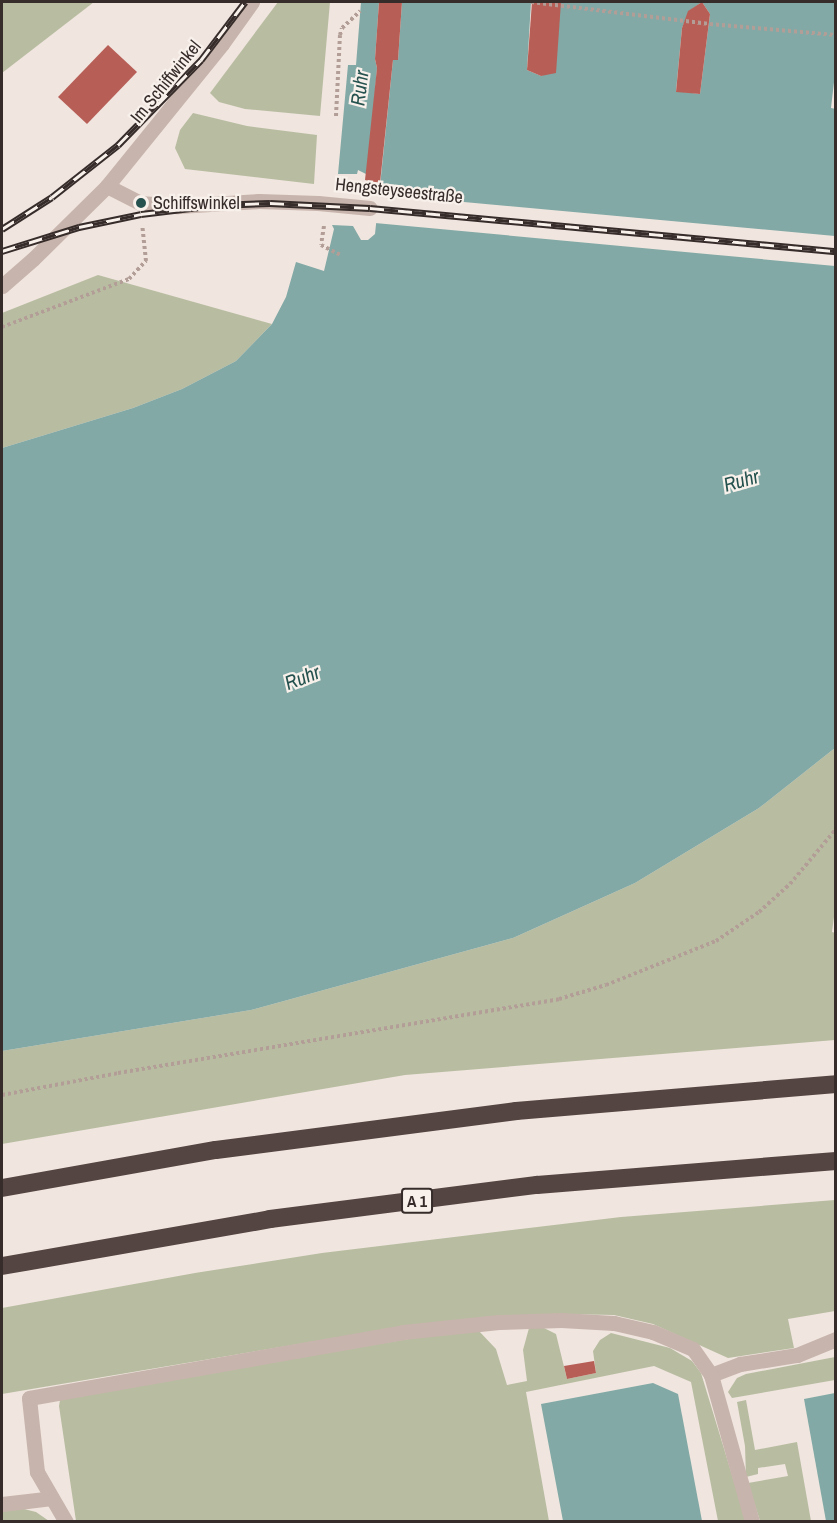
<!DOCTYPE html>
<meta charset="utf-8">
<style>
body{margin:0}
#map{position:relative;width:837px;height:1523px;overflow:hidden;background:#f0e5df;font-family:"Archivo Narrow",sans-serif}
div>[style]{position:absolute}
.green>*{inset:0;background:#b8bda1}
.water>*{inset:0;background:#82a9a5}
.pier>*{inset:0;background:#f0e5df}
.building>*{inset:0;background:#b75e56}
.path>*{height:4px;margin-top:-2px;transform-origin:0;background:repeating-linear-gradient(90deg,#b29e97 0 3px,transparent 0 6px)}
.minor>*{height:15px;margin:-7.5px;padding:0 7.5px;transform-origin:7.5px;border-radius:7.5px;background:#c7b4ac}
.highway>*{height:18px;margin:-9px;padding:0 9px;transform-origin:9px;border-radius:9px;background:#554542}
.rail>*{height:7px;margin-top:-3.5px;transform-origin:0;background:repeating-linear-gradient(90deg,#f8f0eb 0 14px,#362c2a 0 28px);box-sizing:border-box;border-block:2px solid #362c2a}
.dots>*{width:16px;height:16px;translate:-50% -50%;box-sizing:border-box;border:3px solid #f8f0eb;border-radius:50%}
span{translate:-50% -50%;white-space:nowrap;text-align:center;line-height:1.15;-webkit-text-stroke:4.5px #f8f0eb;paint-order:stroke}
.shield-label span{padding:2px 4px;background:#f8f0eb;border:2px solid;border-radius:4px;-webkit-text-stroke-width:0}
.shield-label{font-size:16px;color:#362c2a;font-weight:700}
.street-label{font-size:18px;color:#362c2a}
.poi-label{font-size:18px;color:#362c2a}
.left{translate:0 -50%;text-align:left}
.water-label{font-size:20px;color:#25524e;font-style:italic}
.frame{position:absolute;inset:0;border:3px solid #362c2a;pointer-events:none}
</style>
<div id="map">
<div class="green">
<i style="clip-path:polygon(2px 2px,94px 2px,2px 73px)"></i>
<i style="clip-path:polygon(278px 2px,330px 2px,320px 116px,245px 109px,219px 102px,210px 93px)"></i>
<i style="clip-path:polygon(193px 113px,247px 126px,317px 135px,314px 184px,185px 169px,175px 148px,180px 130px)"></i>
<i style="clip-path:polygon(98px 275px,272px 324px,236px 361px,182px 389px,133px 408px,2px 448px,2px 313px)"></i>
<i style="clip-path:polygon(835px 748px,836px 902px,832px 932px,836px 933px,835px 1040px,405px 1075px,2px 1144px,2px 1051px,251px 1010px,513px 938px,635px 883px,759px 808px)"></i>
<i style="clip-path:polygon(835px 1200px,835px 1311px,788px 1319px,794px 1348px,728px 1358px,653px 1324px,614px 1315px,560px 1314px,400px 1327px,2px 1394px,2px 1308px,195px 1273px,322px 1253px,621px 1217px)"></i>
<i style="clip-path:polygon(529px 1328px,544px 1328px,556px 1334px,567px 1379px,596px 1373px,593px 1351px,600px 1340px,611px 1333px,670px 1348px,692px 1361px,701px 1373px,746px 1521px,718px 1521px,691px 1382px,654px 1366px,526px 1392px,549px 1521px,76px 1521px,59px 1406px,60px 1400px,65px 1397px,426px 1336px,478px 1330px,496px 1349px,507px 1385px,527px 1381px,523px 1350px)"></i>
<i style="clip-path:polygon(835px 1357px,835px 1380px,732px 1398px,728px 1392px,737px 1378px,746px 1374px)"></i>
<i style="clip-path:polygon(746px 1400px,755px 1450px,797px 1442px,811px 1521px,760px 1521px,748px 1483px,788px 1476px,785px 1464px,758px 1468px,758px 1474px,746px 1477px,745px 1446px,737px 1402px)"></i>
<i style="clip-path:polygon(20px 1508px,36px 1512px,49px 1521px,2px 1521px,2px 1510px)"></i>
</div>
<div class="water">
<i style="clip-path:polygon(361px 2px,379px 2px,375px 59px,377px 68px,368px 175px,358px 170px,357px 174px,338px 174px,348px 65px,356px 65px)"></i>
<i style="clip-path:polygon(evenodd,402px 2px,531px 2px,527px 70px,541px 76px,543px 75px,561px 2px,835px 2px,836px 65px,831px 108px,836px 109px,835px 748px,759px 808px,635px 883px,513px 938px,251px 1010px,2px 1051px,2px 448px,133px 408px,182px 389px,236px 361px,272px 324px,286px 297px,296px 262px,324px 271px,334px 229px,332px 225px,353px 226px,361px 240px,368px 240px,375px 234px,393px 60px,398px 60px,402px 2px,702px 2px,710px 14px,700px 94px,676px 91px,682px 28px,689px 11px,702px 2px)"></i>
<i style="clip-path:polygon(653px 1383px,678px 1394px,702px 1521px,563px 1521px,541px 1404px)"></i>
<i style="clip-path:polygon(835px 1393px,835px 1521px,826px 1521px,804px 1399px)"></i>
</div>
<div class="pier">
<i style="clip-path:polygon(377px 194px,835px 236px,835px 266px,375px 223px)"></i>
</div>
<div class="building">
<i style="clip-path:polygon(379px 2px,402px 2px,398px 60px,393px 60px,380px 183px,365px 180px,377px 68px,375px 59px)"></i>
<i style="clip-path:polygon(532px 2px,561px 2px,556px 73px,541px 76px,527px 70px)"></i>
<i style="clip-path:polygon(702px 2px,710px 14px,700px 94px,676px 92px,682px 28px,688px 11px)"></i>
<i style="clip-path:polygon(108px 45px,137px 72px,87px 124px,58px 97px)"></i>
<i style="clip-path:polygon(594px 1361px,596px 1373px,567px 1379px,564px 1366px)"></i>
</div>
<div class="path">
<i style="left:531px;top:2px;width:180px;rotate:7deg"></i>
<i style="left:710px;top:24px;width:126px;rotate:5deg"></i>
<i style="left:336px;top:116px;width:81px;rotate:-87.2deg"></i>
<i style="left:340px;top:35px;width:7px;rotate:-74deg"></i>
<i style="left:342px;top:28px;width:25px;rotate:-43deg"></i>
<i style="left:392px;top:210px;width:446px;rotate:5.3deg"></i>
<i style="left:324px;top:226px;width:19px;rotate:99deg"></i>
<i style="left:321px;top:245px;width:22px;rotate:27deg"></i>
<i style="left:2px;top:327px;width:136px;rotate:-20.7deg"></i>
<i style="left:129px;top:279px;width:25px;rotate:-47deg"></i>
<i style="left:146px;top:261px;width:36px;rotate:-96deg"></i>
<i style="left:2px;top:1095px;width:118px;rotate:-10.7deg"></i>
<i style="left:118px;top:1073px;width:447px;rotate:-9.5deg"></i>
<i style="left:559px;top:999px;width:49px;rotate:-16.6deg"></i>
<i style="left:606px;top:985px;width:118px;rotate:-21.8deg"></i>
<i style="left:716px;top:941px;width:52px;rotate:-34deg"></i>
<i style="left:759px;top:912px;width:42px;rotate:-42.1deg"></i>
<i style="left:790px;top:884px;width:72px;rotate:-50.1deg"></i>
</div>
<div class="minor">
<i style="left:107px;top:186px;width:38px;rotate:27deg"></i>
<i style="left:141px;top:203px;width:37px;rotate:5deg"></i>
<i style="left:178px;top:206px;width:81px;rotate:-3.5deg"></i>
<i style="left:259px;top:201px;width:59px;rotate:1.9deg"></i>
<i style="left:318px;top:203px;width:52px;rotate:5.5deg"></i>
<i style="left:2px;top:286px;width:41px;rotate:-41.1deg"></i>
<i style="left:33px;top:259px;width:104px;rotate:-44.6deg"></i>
<i style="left:107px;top:186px;width:183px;rotate:-51deg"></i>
<i style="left:222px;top:44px;width:52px;rotate:-54.5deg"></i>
<i style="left:711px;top:1375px;width:31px;rotate:-21deg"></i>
<i style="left:740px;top:1364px;width:58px;rotate:-9deg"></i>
<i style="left:797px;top:1355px;width:42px;rotate:-22.3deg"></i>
<i style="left:2px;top:1504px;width:50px;rotate:-6.8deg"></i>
<i style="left:66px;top:1522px;width:58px;rotate:-120.1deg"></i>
<i style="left:37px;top:1472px;width:74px;rotate:-96.2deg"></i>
<i style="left:29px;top:1398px;width:380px;rotate:-10deg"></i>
<i style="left:403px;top:1332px;width:96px;rotate:-6deg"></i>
<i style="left:498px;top:1322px;width:63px;rotate:-1.8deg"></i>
<i style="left:561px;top:1320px;width:53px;rotate:3.2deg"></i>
<i style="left:614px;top:1323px;width:40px;rotate:13deg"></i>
<i style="left:653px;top:1332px;width:43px;rotate:23deg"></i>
<i style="left:693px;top:1349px;width:32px;rotate:55deg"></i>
<i style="left:711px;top:1375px;width:153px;rotate:74.4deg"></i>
</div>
<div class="highway">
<i style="left:2px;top:1188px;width:217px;rotate:-10.1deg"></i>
<i style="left:216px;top:1150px;width:303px;rotate:-7.4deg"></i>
<i style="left:516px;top:1111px;width:321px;rotate:-4.8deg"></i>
<i style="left:2px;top:1266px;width:272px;rotate:-9.9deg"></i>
<i style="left:270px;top:1219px;width:269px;rotate:-7.3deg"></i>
<i style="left:537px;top:1185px;width:300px;rotate:-4.6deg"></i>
</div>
<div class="rail">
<i style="left:2px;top:229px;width:59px;rotate:-32.6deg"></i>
<i style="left:52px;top:197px;width:84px;rotate:-38.2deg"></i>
<i style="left:118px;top:145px;width:119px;rotate:-45.7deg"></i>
<i style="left:201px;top:60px;width:73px;rotate:-52.8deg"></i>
<i style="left:2px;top:251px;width:81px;rotate:-17.3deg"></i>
<i style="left:79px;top:227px;width:63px;rotate:-11.8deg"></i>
<i style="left:141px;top:214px;width:77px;rotate:-6.8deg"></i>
<i style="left:217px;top:205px;width:53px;rotate:-2.2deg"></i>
<i style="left:270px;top:203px;width:100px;rotate:2.9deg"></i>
<i style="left:370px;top:208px;width:468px;rotate:5.3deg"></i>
</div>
<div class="dots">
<i style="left:141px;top:203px;background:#25524e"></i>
</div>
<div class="shield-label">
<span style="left:417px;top:1201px">A 1</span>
</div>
<div class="street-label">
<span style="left:166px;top:82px;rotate:-51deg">Im Schiffwinkel</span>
<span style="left:399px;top:191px;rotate:6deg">Hengsteyseestraße</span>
</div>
<div class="poi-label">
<span class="left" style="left:153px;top:203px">Schiffswinkel</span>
</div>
<div class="water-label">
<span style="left:359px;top:88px;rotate:-83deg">Ruhr</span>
<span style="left:741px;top:480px;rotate:-16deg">Ruhr</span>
<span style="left:302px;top:677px;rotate:-21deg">Ruhr</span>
</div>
<div class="frame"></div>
</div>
